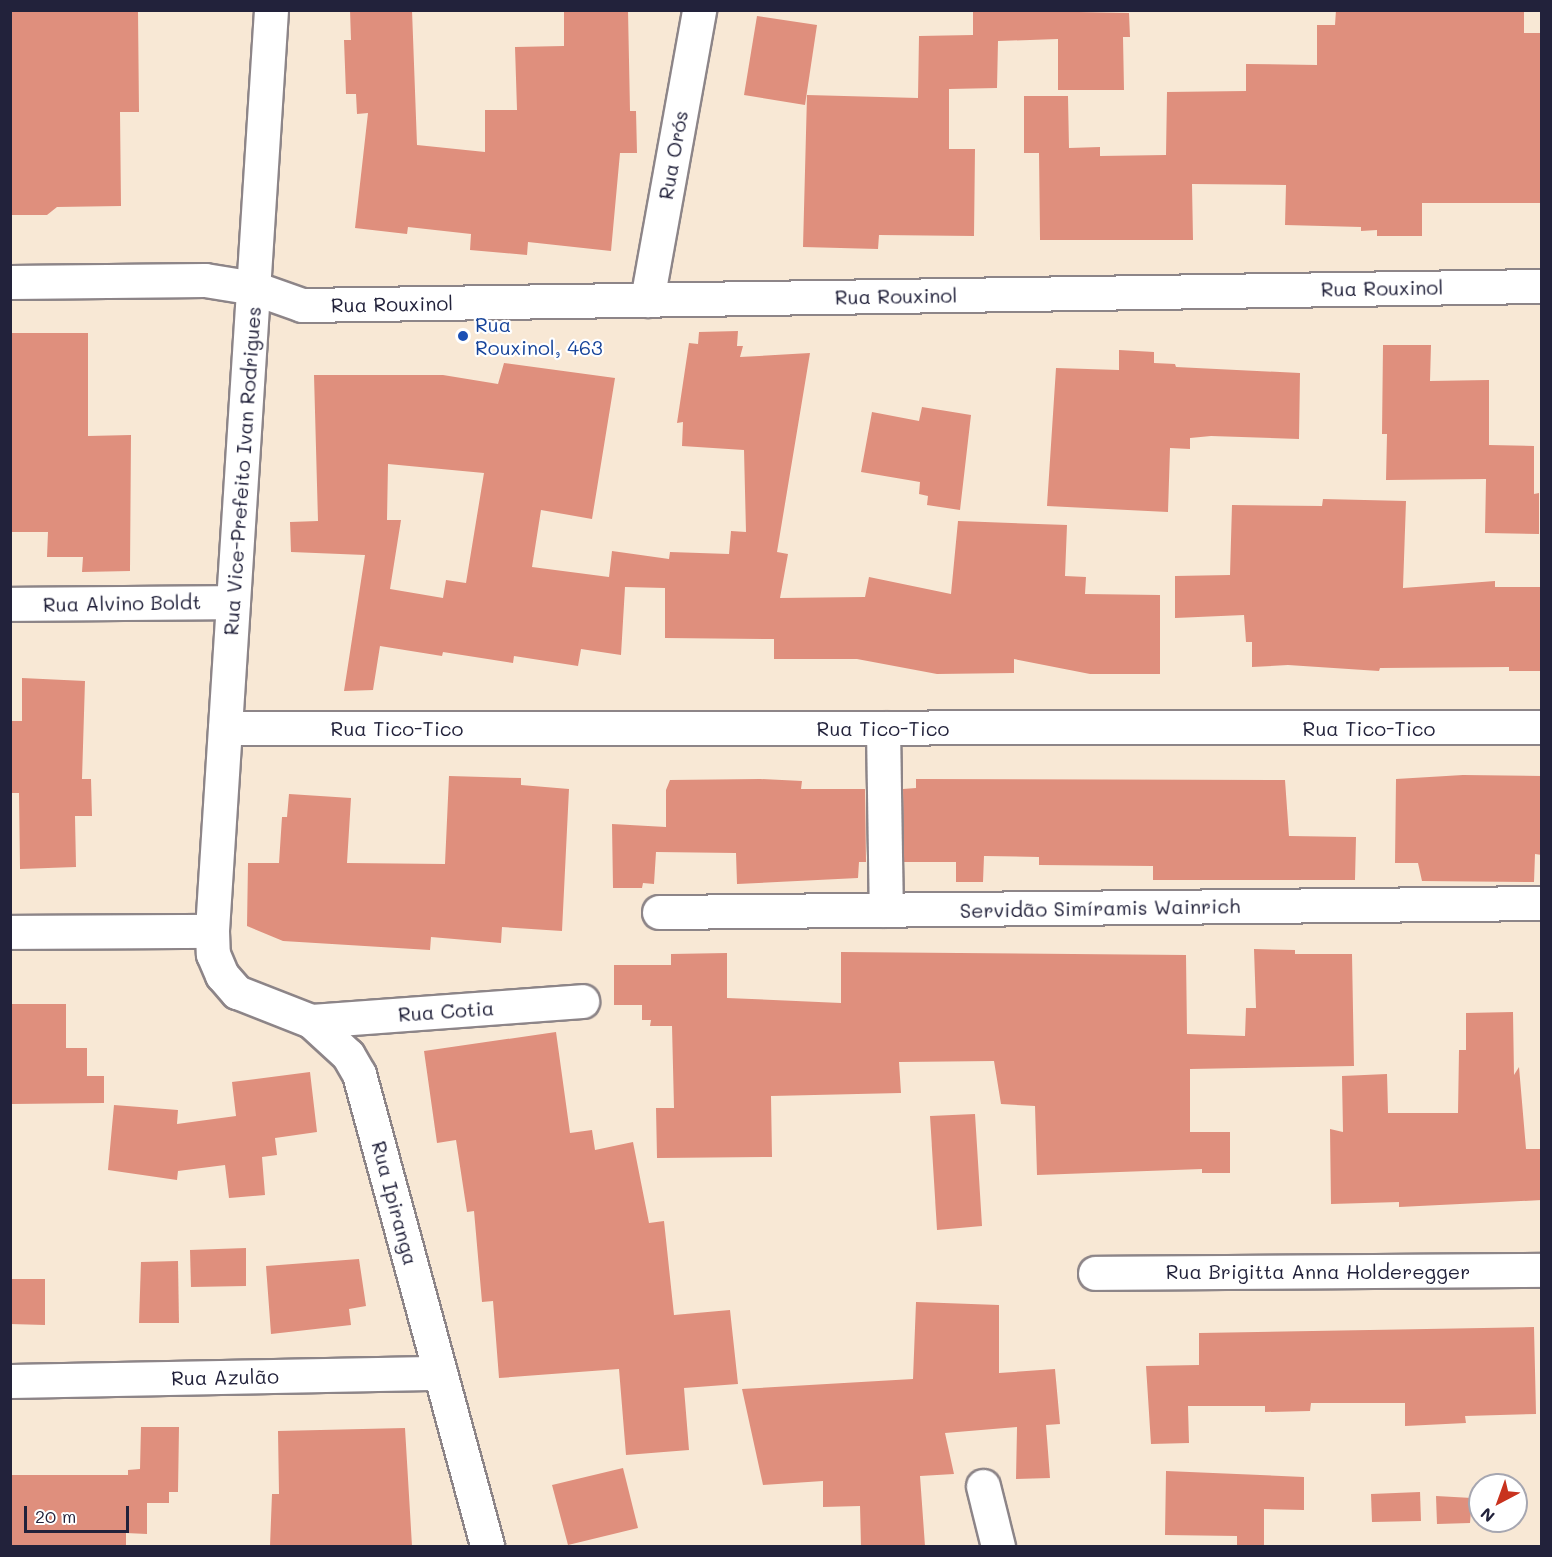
<!DOCTYPE html>
<meta charset="utf-8">
<style>
body{margin:0}
#map{position:relative;width:1552px;height:1557px;overflow:hidden;background:#f8e8d5;font-family:Mali,sans-serif}
div>[style]{position:absolute}
.building>*{inset:0;background:#df8f7d}
.roads{filter:drop-shadow(2px 0 #8d8588) drop-shadow(-2px 0 #8d8588) drop-shadow(0 2px #8d8588) drop-shadow(0 -2px #8d8588)}
.minor>*{height:33px;margin:-16.5px;padding:0 16.5px;transform-origin:16.5px;border-radius:16.5px;background:#fff}
.tertiary>*{height:33px;margin:-16.5px;padding:0 16.5px;transform-origin:16.5px;border-radius:16.5px;background:#fff}
.dots>*{width:16px;height:16px;translate:-50% -50%;box-sizing:border-box;border:3px solid #fff;border-radius:50%}
span{translate:-50% -50%;white-space:nowrap;text-align:center;line-height:1.15;-webkit-text-stroke:4.5px #fff;paint-order:stroke}
.street-label{font-size:20px;color:#22223b}
.transit-label{font-size:20px;color:#164399}
.left{translate:0 -50%;text-align:left}
.frame{position:absolute;inset:0;border:12px solid #22223b;pointer-events:none}
.north{position:absolute;left:1468px;top:1473px;width:60px;height:60px;box-sizing:border-box;background:#fff;border:2px solid #a7a7b1;border-radius:50%;rotate:221deg;font-size:16px;font-weight:700;line-height:24px;text-align:center;color:#22223b}
.north::after{content:'';display:block;margin:auto;width:21px;height:27px;background:#c8321e;clip-path:polygon(50% 0,100% 100%,50% 72%,0 100%)}
.scale{position:absolute;left:24px;top:1506px;width:105px;height:27px;box-sizing:border-box;border:3px solid #22223b;border-top:0;padding-left:8px;font-size:18px;line-height:21px;white-space:nowrap;color:#22223b;-webkit-text-stroke:4px #fff;paint-order:stroke}
</style>
<div id="map">
<div class="building">
<i style="clip-path:polygon(138px 10px,139px 112px,120px 112px,121px 206px,57px 207px,47px 215px,10px 215px,10px 11px)"></i>
<i style="clip-path:polygon(350px 10px,412px 10px,417px 145px,485px 152px,485px 110px,517px 110px,515px 47px,564px 46px,564px 10px,628px 10px,630px 111px,636px 111px,637px 153px,620px 153px,611px 251px,528px 242px,527px 255px,470px 250px,471px 234px,408px 227px,407px 234px,355px 228px,368px 113px,357px 114px,356px 94px,346px 94px,344px 40px,351px 40px)"></i>
<i style="clip-path:polygon(973px 10px,1129px 13px,1130px 37px,1123px 37px,1124px 90px,1058px 90px,1058px 39px,998px 41px,997px 88px,949px 89px,949px 149px,975px 149px,974px 236px,879px 235px,878px 249px,803px 247px,807px 95px,918px 98px,919px 36px,973px 35px)"></i>
<i style="clip-path:polygon(1336px 10px,1524px 10px,1524px 33px,1542px 33px,1542px 203px,1422px 203px,1422px 236px,1377px 236px,1377px 230px,1361px 231px,1361px 227px,1285px 225px,1286px 185px,1192px 184px,1193px 240px,1040px 240px,1039px 153px,1024px 153px,1024px 96px,1068px 96px,1069px 148px,1100px 147px,1100px 156px,1166px 155px,1167px 92px,1246px 91px,1246px 64px,1317px 65px,1317px 25px,1335px 25px)"></i>
<i style="clip-path:polygon(757px 16px,817px 25px,805px 105px,744px 95px)"></i>
<i style="clip-path:polygon(evenodd,738px 331px,737px 346px,743px 346px,740px 357px,810px 353px,777px 552px,788px 554px,780px 598px,865px 597px,869px 577px,951px 594px,958px 521px,1067px 525px,1065px 576px,1086px 577px,1085px 594px,1160px 595px,1160px 674px,1090px 674px,1014px 659px,1014px 673px,937px 674px,857px 659px,774px 659px,774px 639px,665px 638px,665px 588px,625px 587px,621px 655px,581px 649px,578px 666px,514px 656px,513px 663px,443px 652px,442px 656px,380px 646px,373px 690px,344px 691px,365px 555px,291px 552px,290px 522px,318px 521px,314px 375px,443px 375px,498px 384px,504px 363px,615px 378px,592px 519px,541px 510px,532px 567px,609px 577px,612px 551px,669px 559px,670px 552px,729px 554px,731px 531px,746px 532px,744px 450px,682px 446px,683px 422px,677px 423px,689px 343px,698px 344px,699px 332px,738px 331px,388px 464px,484px 473px,466px 583px,446px 580px,443px 598px,390px 589px,401px 520px,387px 520px,388px 464px)"></i>
<i style="clip-path:polygon(10px 333px,88px 333px,88px 436px,131px 435px,130px 571px,82px 572px,83px 557px,47px 557px,48px 532px,10px 532px)"></i>
<i style="clip-path:polygon(1383px 345px,1431px 345px,1430px 381px,1489px 380px,1489px 445px,1534px 446px,1534px 494px,1539px 493px,1539px 534px,1485px 533px,1486px 479px,1386px 480px,1387px 434px,1382px 434px)"></i>
<i style="clip-path:polygon(1119px 350px,1154px 352px,1154px 363px,1175px 364px,1176px 367px,1300px 373px,1299px 439px,1211px 436px,1190px 438px,1190px 449px,1170px 448px,1168px 512px,1047px 506px,1056px 368px,1119px 370px)"></i>
<i style="clip-path:polygon(922px 407px,971px 415px,960px 510px,927px 505px,928px 496px,919px 494px,920px 482px,861px 472px,872px 412px,919px 421px)"></i>
<i style="clip-path:polygon(1323px 499px,1406px 501px,1403px 588px,1495px 581px,1495px 587px,1542px 587px,1542px 671px,1509px 671px,1509px 667px,1380px 668px,1379px 671px,1288px 665px,1252px 667px,1252px 642px,1246px 642px,1244px 615px,1175px 618px,1175px 576px,1230px 575px,1232px 505px,1322px 506px)"></i>
<i style="clip-path:polygon(22px 678px,85px 681px,82px 779px,91px 779px,92px 816px,75px 816px,76px 867px,20px 869px,19px 793px,10px 793px,10px 721px,22px 721px)"></i>
<i style="clip-path:polygon(1463px 775px,1542px 776px,1542px 855px,1535px 854px,1534px 882px,1422px 881px,1418px 863px,1395px 863px,1396px 779px)"></i>
<i style="clip-path:polygon(449px 776px,521px 778px,521px 785px,569px 789px,562px 931px,502px 927px,501px 943px,431px 937px,430px 950px,283px 941px,247px 926px,248px 863px,279px 863px,282px 817px,287px 817px,289px 794px,351px 798px,347px 863px,445px 864px)"></i>
<i style="clip-path:polygon(760px 779px,802px 781px,801px 789px,865px 789px,866px 862px,859px 862px,858px 878px,737px 884px,736px 853px,656px 852px,654px 884px,643px 883px,642px 888px,613px 888px,612px 824px,666px 827px,666px 790px,670px 780px)"></i>
<i style="clip-path:polygon(916px 779px,1285px 780px,1289px 836px,1356px 837px,1355px 880px,1153px 880px,1153px 866px,1039px 865px,1039px 857px,984px 856px,983px 882px,956px 882px,956px 862px,904px 862px,903px 789px,916px 788px)"></i>
<i style="clip-path:polygon(1254px 949px,1295px 950px,1295px 954px,1352px 954px,1354px 1066px,1190px 1069px,1190px 1132px,1230px 1132px,1230px 1173px,1202px 1173px,1202px 1169px,1037px 1175px,1035px 1106px,1001px 1104px,994px 1061px,899px 1062px,901px 1093px,771px 1096px,772px 1157px,657px 1158px,656px 1108px,674px 1108px,672px 1026px,650px 1026px,651px 1020px,642px 1020px,642px 1005px,614px 1005px,614px 965px,671px 965px,671px 954px,727px 953px,727px 998px,841px 1003px,841px 952px,1186px 955px,1187px 1034px,1245px 1036px,1246px 1008px,1256px 1008px)"></i>
<i style="clip-path:polygon(12px 1004px,66px 1004px,66px 1048px,87px 1048px,87px 1076px,104px 1076px,104px 1103px,12px 1104px)"></i>
<i style="clip-path:polygon(1513px 1012px,1514px 1075px,1519px 1067px,1526px 1149px,1542px 1149px,1542px 1200px,1399px 1207px,1399px 1202px,1331px 1204px,1330px 1129px,1343px 1132px,1342px 1076px,1387px 1074px,1388px 1113px,1458px 1113px,1459px 1050px,1466px 1050px,1466px 1013px)"></i>
<i style="clip-path:polygon(556px 1032px,570px 1133px,592px 1130px,595px 1150px,633px 1142px,649px 1223px,664px 1221px,674px 1315px,730px 1310px,738px 1384px,684px 1388px,689px 1450px,626px 1455px,619px 1369px,499px 1378px,493px 1301px,482px 1302px,474px 1211px,467px 1212px,456px 1140px,437px 1143px,424px 1051px)"></i>
<i style="clip-path:polygon(310px 1072px,317px 1132px,275px 1138px,277px 1155px,262px 1157px,265px 1195px,229px 1198px,225px 1165px,178px 1171px,177px 1180px,108px 1170px,114px 1105px,178px 1110px,177px 1124px,236px 1116px,232px 1082px)"></i>
<i style="clip-path:polygon(975px 1114px,982px 1226px,937px 1230px,930px 1116px)"></i>
<i style="clip-path:polygon(246px 1248px,246px 1286px,191px 1287px,190px 1250px)"></i>
<i style="clip-path:polygon(359px 1259px,366px 1306px,349px 1309px,351px 1325px,271px 1334px,266px 1266px)"></i>
<i style="clip-path:polygon(178px 1261px,179px 1323px,139px 1323px,141px 1262px)"></i>
<i style="clip-path:polygon(10px 1279px,45px 1279px,45px 1325px,10px 1324px)"></i>
<i style="clip-path:polygon(916px 1302px,999px 1305px,999px 1373px,1055px 1369px,1060px 1424px,1046px 1425px,1050px 1478px,1016px 1479px,1017px 1427px,945px 1433px,954px 1474px,920px 1476px,925px 1546px,861px 1546px,860px 1506px,823px 1507px,823px 1481px,763px 1485px,742px 1389px,913px 1379px)"></i>
<i style="clip-path:polygon(1534px 1327px,1536px 1414px,1465px 1416px,1466px 1423px,1405px 1426px,1405px 1403px,1311px 1403px,1310px 1411px,1265px 1412px,1265px 1406px,1188px 1406px,1189px 1443px,1151px 1444px,1146px 1366px,1199px 1365px,1199px 1333px)"></i>
<i style="clip-path:polygon(141px 1427px,179px 1427px,178px 1492px,169px 1492px,169px 1503px,147px 1503px,147px 1534px,126px 1533px,126px 1546px,10px 1546px,10px 1475px,128px 1475px,128px 1470px,140px 1469px)"></i>
<i style="clip-path:polygon(405px 1428px,412px 1546px,270px 1546px,272px 1494px,279px 1494px,278px 1431px)"></i>
<i style="clip-path:polygon(623px 1468px,638px 1528px,568px 1545px,552px 1485px)"></i>
<i style="clip-path:polygon(1166px 1471px,1304px 1477px,1304px 1510px,1264px 1509px,1264px 1546px,1237px 1546px,1237px 1536px,1165px 1535px)"></i>
<i style="clip-path:polygon(1420px 1492px,1421px 1521px,1372px 1522px,1371px 1494px)"></i>
<i style="clip-path:polygon(1436px 1496px,1472px 1498px,1470px 1523px,1437px 1524px)"></i>
</div>
<div class="roads">
<div class="minor">
<i style="left:10px;top:282px;width:195px;rotate:-0.6deg"></i>
<i style="left:205px;top:280px;width:50px;rotate:9.3deg"></i>
<i style="left:254px;top:288px;width:51px;rotate:19.5deg"></i>
<i style="left:302px;top:305px;width:1240px;rotate:-0.88deg"></i>
<i style="left:647px;top:300px;width:295px;rotate:-79.8deg"></i>
<i style="left:10px;top:604px;width:223px;rotate:-0.5deg"></i>
<i style="left:225px;top:728px;width:1317px;rotate:-0.04deg"></i>
<i style="left:883px;top:728px;width:182px;rotate:89.1deg"></i>
<i style="left:659px;top:912px;width:883px;rotate:-0.58deg"></i>
<i style="left:10px;top:932px;width:202px;rotate:-0.3deg"></i>
<i style="left:311px;top:1021px;width:272px;rotate:-4.2deg"></i>
<i style="left:1095px;top:1273px;width:447px;rotate:-0.4deg"></i>
<i style="left:10px;top:1381px;width:430px;rotate:-1.1deg"></i>
<i style="left:983px;top:1486px;width:62px;rotate:76deg"></i>
</div>
<div class="tertiary">
<i style="left:271px;top:10px;width:923px;rotate:93.67deg"></i>
<i style="left:212px;top:931px;width:23px;rotate:88deg"></i>
<i style="left:213px;top:954px;width:23px;rotate:67deg"></i>
<i style="left:222px;top:975px;width:23px;rotate:49deg"></i>
<i style="left:237px;top:992px;width:79px;rotate:21.4deg"></i>
<i style="left:311px;top:1021px;width:50px;rotate:42.6deg"></i>
<i style="left:348px;top:1055px;width:22px;rotate:60deg"></i>
<i style="left:359px;top:1074px;width:489px;rotate:74.8deg"></i>
</div>
</div>
<div class="dots">
<i style="left:463px;top:336px;background:#1a4fb4"></i>
</div>
<div class="street-label">
<span style="left:673px;top:155px;rotate:-80deg">Rua Orós</span>
<span style="left:1382px;top:288px;rotate:-1deg">Rua Rouxinol</span>
<span style="left:896px;top:296px;rotate:-1deg">Rua Rouxinol</span>
<span style="left:392px;top:304px;rotate:-1deg">Rua Rouxinol</span>
<span style="left:242px;top:471px;rotate:-86deg">Rua Vice-Prefeito Ivan Rodrigues</span>
<span style="left:122px;top:603px;rotate:-1deg">Rua Alvino Boldt</span>
<span style="left:397px;top:728px">Rua Tico-Tico</span>
<span style="left:883px;top:728px">Rua Tico-Tico</span>
<span style="left:1369px;top:728px">Rua Tico-Tico</span>
<span style="left:1100px;top:908px;rotate:-1deg">Servidão Simíramis Wainrich</span>
<span style="left:446px;top:1011px;rotate:-4deg">Rua Cotia</span>
<span style="left:395px;top:1203px;rotate:75deg">Rua Ipiranga</span>
<span style="left:1318px;top:1271px">Rua Brigitta Anna Holderegger</span>
<span style="left:225px;top:1377px;rotate:-1deg">Rua Azulão</span>
</div>
<div class="transit-label">
<span class="left" style="left:475px;top:336px">Rua<br>Rouxinol, 463</span>
</div>
<div class="frame"></div>
<div class="north">N</div>
<div class="scale">20 m</div>
</div>
